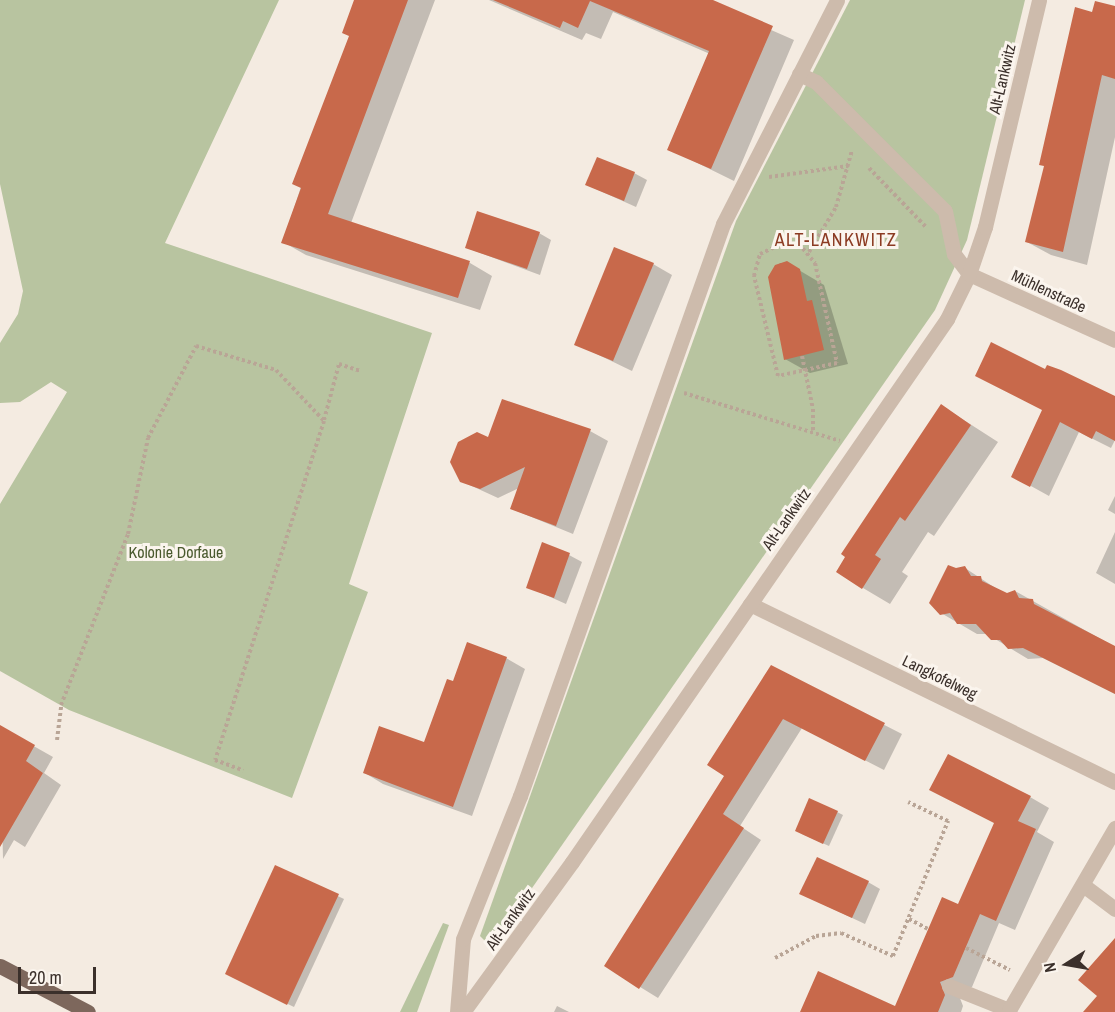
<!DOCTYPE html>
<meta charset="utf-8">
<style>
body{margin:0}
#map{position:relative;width:1115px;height:1012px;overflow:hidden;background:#f4ebe1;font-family:"Archivo Narrow",sans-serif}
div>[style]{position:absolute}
.green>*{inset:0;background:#b8c4a0}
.shadow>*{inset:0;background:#0003}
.building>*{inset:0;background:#c8694b}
.path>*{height:4px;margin-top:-2px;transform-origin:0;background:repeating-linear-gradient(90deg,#b9a596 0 3px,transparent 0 6px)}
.minor>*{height:15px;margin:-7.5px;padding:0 7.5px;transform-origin:7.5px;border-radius:7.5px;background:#cdbbac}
.major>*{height:15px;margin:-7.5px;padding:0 7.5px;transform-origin:7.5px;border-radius:7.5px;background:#7d675c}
span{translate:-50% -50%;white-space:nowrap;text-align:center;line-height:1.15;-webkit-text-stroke:6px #fbf5ee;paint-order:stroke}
.street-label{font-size:16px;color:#3b302b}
.park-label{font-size:16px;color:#4a5a2e}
.neighbourhood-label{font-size:18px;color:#8c3b22;letter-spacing:1.5px}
.north{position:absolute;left:1037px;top:934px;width:60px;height:60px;-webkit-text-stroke:4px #fbf5ee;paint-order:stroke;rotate:259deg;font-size:16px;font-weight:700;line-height:24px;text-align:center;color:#3b302b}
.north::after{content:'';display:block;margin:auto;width:21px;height:27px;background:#3b302b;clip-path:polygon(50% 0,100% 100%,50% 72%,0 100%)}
.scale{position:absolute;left:18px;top:967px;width:78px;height:27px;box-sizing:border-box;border:3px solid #3b302b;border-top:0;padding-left:8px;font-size:18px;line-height:21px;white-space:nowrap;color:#3b302b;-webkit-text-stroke:4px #fbf5ee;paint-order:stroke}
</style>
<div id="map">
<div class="green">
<i style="clip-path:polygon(0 0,279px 0,165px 243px,432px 333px,349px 584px,368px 592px,292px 798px,69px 710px,0 671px,0 504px,67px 392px,51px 382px,20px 402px,0 403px,0 343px,18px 314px,23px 291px,0 184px)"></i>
<i style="clip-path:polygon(850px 0,1025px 0,967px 240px,935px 310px,491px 947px,480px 936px,736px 221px)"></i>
<i style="clip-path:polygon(443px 923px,449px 925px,417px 1012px,400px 1012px)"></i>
</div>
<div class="shadow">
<i style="clip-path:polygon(356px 0,435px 0,351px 223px,470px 263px,492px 276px,480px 310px,306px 255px,283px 242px,350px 36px)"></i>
<i style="clip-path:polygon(489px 0,702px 0,794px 40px,734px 181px,669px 149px,710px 54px,613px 12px,601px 39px,586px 33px,582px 40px)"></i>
<i style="clip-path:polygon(1115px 8px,1115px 137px,1087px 265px,1051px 255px,1027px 242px,1094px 14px)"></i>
<i style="clip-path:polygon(634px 173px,647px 180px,636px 207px,587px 185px)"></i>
<i style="clip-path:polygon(539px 233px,551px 240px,540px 275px,467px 248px)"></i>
<i style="clip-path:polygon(780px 263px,787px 263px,824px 285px,848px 364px,810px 373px,785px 359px,769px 278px)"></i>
<i style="clip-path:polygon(653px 264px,672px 275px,632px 371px,576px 344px)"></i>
<i style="clip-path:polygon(1046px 371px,1115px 398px,1115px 440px,1111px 448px,1079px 432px,1049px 496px,1013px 476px,1043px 411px)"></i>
<i style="clip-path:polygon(942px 406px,998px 442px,934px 536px,928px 532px,902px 572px,908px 576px,890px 604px,863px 588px,847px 556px)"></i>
<i style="clip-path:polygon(590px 431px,608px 441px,573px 534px,512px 509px,519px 488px,498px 498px,461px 481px,489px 438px)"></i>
<i style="clip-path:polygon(1115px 496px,1115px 514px,1108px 510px)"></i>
<i style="clip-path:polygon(1115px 532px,1115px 584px,1096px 573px)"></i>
<i style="clip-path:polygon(569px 555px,582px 562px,566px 604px,528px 587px)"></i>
<i style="clip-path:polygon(965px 568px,1000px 591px,1007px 594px,1015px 591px,1115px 647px,1115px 694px,1043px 658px,1028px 659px,987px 634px,977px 634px,941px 613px,956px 570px)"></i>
<i style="clip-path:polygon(506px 658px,525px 669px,472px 816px,383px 784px,365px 773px,425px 744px,454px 683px)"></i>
<i style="clip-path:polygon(771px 667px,902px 734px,884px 770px,802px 728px,740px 826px,761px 840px,658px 998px,606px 966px,726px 775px)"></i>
<i style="clip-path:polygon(0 727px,53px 757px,44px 773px,61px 785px,25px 847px,14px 840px,3px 859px)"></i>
<i style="clip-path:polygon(1030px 797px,1049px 808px,1037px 832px,1054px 842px,1015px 930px,999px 923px,972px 987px,958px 993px,963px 1006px,961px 1012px,801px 1012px,896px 1008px)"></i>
<i style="clip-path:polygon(837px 812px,843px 815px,829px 846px,802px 834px)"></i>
<i style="clip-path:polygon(276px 867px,344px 899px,294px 1007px,232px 977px)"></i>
<i style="clip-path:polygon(868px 882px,880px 889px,865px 924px,801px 894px)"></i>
<i style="clip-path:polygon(557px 1006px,569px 1012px,554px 1012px)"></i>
</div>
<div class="building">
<i style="clip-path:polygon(354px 0,408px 0,328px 214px,470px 261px,458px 298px,281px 243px,301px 188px,292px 184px,349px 36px,342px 33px)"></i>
<i style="clip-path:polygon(493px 0,713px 0,773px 26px,711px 169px,667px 150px,709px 51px,590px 1px,578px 28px,563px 21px,560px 28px)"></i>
<i style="clip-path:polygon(1095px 1px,1115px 6px,1115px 79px,1102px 75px,1063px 252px,1025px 242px,1044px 166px,1039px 165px,1075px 7px,1092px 12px)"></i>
<i style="clip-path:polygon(597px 157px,635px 172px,624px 201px,585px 185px)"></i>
<i style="clip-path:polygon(477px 211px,540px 232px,527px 269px,465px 248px)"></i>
<i style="clip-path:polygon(614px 247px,654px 263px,613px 361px,574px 345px)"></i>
<i style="clip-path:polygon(787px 261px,800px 269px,807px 301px,812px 300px,824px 350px,784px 360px,768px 277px,775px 265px)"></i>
<i style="clip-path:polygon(991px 342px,1045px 369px,1047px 365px,1061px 370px,1115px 396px,1115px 441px,1096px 431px,1092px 439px,1060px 422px,1030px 487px,1011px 477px,1042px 410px,975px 376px)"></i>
<i style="clip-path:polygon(502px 399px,591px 429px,556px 526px,510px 509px,525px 467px,480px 489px,460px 482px,450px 462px,458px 442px,477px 432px,488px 437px)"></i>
<i style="clip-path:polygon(941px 404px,971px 425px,905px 521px,900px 517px,875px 555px,881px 559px,862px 589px,836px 572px,845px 557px,841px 554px)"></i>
<i style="clip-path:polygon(542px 542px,570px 553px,554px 598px,526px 588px)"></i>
<i style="clip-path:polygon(948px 565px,956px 568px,965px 566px,971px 576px,981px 576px,982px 581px,1007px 593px,1015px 590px,1019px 598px,1033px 599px,1034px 604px,1115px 646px,1115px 694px,1023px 648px,1008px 649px,1000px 640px,991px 640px,976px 624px,957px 624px,950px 613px,940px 615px,929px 603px)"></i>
<i style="clip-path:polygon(467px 642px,507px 657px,453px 807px,363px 773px,379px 726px,424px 742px,447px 679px,453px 681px)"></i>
<i style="clip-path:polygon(771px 665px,885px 723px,865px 761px,783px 719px,723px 814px,744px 828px,639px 989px,604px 966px,724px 776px,707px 765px)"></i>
<i style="clip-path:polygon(0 725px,35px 745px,26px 761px,43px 773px,0 847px)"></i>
<i style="clip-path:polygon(948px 754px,1031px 796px,1018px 821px,1036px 829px,996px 921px,980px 914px,953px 977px,940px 982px,945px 995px,938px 1012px,800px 1012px,818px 971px,895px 1006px,942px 897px,958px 904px,994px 823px,929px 790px)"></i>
<i style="clip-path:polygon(809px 798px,838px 811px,823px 844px,795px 831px)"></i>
<i style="clip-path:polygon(817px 857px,869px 881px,852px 918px,799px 894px)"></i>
<i style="clip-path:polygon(275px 865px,339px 894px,287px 1005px,225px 974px)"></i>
<i style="clip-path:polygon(1115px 938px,1115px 1012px,1083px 1012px,1097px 996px,1078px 980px)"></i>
</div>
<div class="path">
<i style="left:869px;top:168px;width:82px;rotate:46deg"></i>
<i style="left:769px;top:177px;width:80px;rotate:-7.9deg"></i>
<i style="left:784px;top:243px;width:15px;rotate:4deg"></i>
<i style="left:799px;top:244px;width:25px;rotate:50deg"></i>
<i style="left:815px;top:263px;width:102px;rotate:77.6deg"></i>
<i style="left:837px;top:363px;width:60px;rotate:167.6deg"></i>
<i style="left:778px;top:376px;width:103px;rotate:-103.5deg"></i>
<i style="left:754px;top:276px;width:23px;rotate:-75deg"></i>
<i style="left:760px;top:254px;width:26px;rotate:-25deg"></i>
<i style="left:809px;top:252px;width:52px;rotate:-59deg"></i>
<i style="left:836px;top:207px;width:59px;rotate:-74.3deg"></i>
<i style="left:802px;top:356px;width:54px;rotate:78.3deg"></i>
<i style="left:813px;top:409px;width:24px;rotate:90deg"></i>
<i style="left:684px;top:393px;width:163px;rotate:17.1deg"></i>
<i style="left:324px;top:420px;width:58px;rotate:-75deg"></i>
<i style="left:339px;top:364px;width:23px;rotate:18deg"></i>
<i style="left:57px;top:740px;width:35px;rotate:-83deg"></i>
<i style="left:61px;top:705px;width:184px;rotate:-68.6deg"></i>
<i style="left:128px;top:534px;width:98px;rotate:-78.2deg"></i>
<i style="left:148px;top:438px;width:104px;rotate:-62.4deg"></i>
<i style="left:196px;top:346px;width:84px;rotate:16.7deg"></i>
<i style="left:276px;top:370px;width:70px;rotate:46.7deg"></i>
<i style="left:324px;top:421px;width:356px;rotate:107.8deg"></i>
<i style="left:215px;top:760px;width:30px;rotate:20deg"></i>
<i style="left:909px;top:919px;width:21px;rotate:28deg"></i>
<i style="left:966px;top:948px;width:49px;rotate:26.6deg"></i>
<i style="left:775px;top:958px;width:47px;rotate:-28.2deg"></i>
<i style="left:816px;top:936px;width:25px;rotate:-7deg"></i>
<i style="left:841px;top:933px;width:57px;rotate:23.9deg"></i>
<i style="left:893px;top:956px;width:146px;rotate:-67.8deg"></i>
<i style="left:948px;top:821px;width:44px;rotate:-154.6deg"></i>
</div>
<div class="minor">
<i style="left:799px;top:74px;width:19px;rotate:25deg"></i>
<i style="left:816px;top:82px;width:182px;rotate:45deg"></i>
<i style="left:945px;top:211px;width:44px;rotate:78.2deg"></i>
<i style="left:954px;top:254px;width:25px;rotate:53deg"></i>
<i style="left:969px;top:274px;width:160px;rotate:24.3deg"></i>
<i style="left:750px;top:604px;width:406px;rotate:26deg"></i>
<i style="left:1083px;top:885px;width:40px;rotate:37deg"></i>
<i style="left:949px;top:986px;width:65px;rotate:21.8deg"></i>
<i style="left:1009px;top:1010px;width:211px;rotate:-59.8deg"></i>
<i style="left:457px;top:1012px;width:73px;rotate:-85.3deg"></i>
<i style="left:463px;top:939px;width:154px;rotate:-68.3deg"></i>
<i style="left:520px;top:796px;width:607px;rotate:-70.46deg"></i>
<i style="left:723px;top:224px;width:251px;rotate:-63deg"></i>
<i style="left:463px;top:1012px;width:185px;rotate:-54deg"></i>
<i style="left:572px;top:862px;width:660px;rotate:-55.37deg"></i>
<i style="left:947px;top:319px;width:50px;rotate:-63.9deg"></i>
<i style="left:969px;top:274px;width:50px;rotate:-71.2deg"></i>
<i style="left:985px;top:227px;width:233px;rotate:-76.6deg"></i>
</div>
<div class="major">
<i style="left:0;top:966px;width:99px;rotate:27.6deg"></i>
</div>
<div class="street-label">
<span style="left:1002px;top:79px;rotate:-77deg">Alt-Lankwitz</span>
<span style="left:1049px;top:291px;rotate:25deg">Mühlenstraße</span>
<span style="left:786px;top:519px;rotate:-55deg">Alt-Lankwitz</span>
<span style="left:940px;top:677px;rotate:26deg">Langkofelweg</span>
<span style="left:510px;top:919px;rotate:-54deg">Alt-Lankwitz</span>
</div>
<div class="park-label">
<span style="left:176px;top:552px">Kolonie Dorfaue</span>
</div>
<div class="neighbourhood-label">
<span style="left:836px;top:240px">ALT-LANKWITZ</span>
</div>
<div class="north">N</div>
<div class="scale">20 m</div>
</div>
